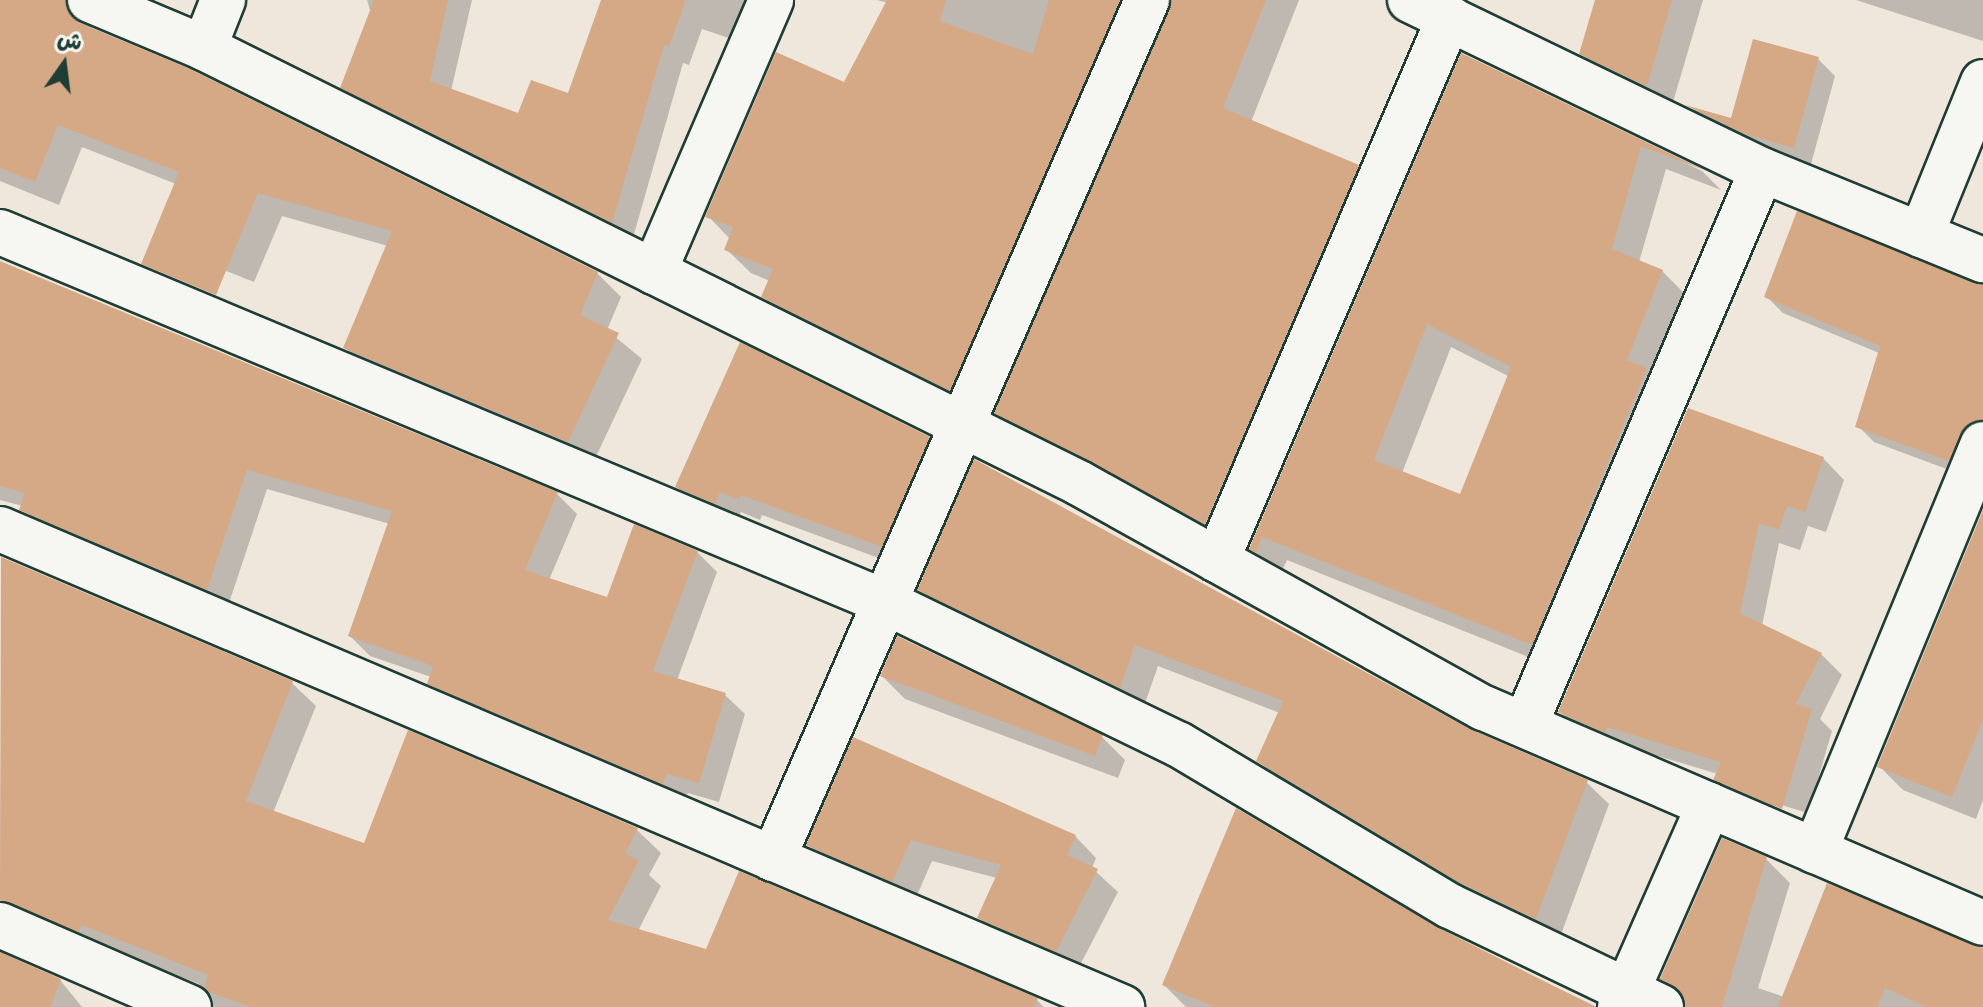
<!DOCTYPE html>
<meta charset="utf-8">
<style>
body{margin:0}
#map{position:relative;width:1983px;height:1007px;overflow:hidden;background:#efe7dc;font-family:Sriracha,"Playpen Sans Arabic",sans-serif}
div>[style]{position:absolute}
.shadow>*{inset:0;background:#0003}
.building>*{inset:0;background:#d5a986}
.roads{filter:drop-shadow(2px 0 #1f3d34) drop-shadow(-2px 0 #1f3d34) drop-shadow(0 2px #1f3d34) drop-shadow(0 -2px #1f3d34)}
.minor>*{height:44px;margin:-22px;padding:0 22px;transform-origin:22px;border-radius:22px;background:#f6f6f2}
span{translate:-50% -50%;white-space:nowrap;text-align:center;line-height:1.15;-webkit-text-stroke:7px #f6f6f2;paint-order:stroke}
.north{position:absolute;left:24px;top:24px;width:80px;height:80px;-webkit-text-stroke:6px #f6f6f2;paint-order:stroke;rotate:14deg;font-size:22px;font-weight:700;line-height:32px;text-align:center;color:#1f3d34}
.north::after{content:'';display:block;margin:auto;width:28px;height:36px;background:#1f3d34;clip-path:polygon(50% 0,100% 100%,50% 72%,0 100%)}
</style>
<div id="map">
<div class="shadow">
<i style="clip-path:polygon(0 0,90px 0,97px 7px,89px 29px,597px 273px,621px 297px,607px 330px,642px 359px,592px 465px,370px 372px,346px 348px,388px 246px,282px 216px,254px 282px,181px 253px,176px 184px,82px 147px,59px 205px,0 181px)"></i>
<i style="clip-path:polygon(367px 0,472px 0,451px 91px,520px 116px,569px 96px,603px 0,765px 0,752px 46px,702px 29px,689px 65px,683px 63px,632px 241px,363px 107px,343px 87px,371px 14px)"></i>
<i style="clip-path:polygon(877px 0,1167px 0,974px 414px,787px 321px,763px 296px,770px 281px,751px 273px,726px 249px,730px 239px,708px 216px,845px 85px,888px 3px)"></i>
<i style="clip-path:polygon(1173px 0,1299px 0,1251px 122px,1358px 166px,1382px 191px,1230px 547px,1021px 437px,997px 413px)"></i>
<i style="clip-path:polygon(1597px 0,1703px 0,1671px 109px,1606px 78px,1582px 54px)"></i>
<i style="clip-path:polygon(1856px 0,1983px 0,1983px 41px)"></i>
<i style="clip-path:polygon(evenodd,1462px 55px,1702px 171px,1721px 190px,1666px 169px,1639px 262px,1662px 271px,1687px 296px,1556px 668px,1287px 560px,1280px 575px,1251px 548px,1462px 55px,1451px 347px,1510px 377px,1461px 496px,1402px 473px,1451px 347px)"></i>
<i style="clip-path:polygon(1818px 59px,1835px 76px,1811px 164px,1766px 151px,1704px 121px,1692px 109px,1733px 121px)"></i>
<i style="clip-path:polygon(0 265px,557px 494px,577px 514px,549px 580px,608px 599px,697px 552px,717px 572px,677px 680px,725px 695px,745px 714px,719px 802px,688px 793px,682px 802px,449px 703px,429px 683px,431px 677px,370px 656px,350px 636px,390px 524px,267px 489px,227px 609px,41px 529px,23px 506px,0 500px)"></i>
<i style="clip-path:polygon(1983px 286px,1983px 409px,1960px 474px,1874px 442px,1858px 426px,1879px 353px,1783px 313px,1767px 297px)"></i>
<i style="clip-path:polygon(928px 438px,950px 460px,903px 567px,762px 515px,760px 520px,741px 512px,736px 524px,699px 508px,677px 487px)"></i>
<i style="clip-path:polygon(1823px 458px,1844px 480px,1826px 532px,1808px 526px,1800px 550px,1779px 543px,1762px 626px,1821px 654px,1842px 675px,1820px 719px,1832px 731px,1808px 813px,1775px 803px,1771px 815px,1737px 800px,1716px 779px,1718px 774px,1581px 733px,1560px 712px)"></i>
<i style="clip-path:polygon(1983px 515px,1983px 800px,1976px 819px,1903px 790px,1879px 766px)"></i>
<i style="clip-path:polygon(2px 559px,292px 683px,316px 706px,273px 813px,365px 845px,409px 733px,637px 830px,661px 853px,649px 875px,661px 886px,638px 931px,707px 952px,1037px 1000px,1044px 1007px,213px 1007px,212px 997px,199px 984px,106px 947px,103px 954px,0 947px)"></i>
<i style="clip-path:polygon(920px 589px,1471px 732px,1586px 782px,1609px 804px,1559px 940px,1487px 906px,1281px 784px,1259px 761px,1280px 713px,1158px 666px,1143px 709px,942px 612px)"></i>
<i style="clip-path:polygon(882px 676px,1102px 737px,1125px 760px,1118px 778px,905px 699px)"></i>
<i style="clip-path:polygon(854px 740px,1075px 836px,1096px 858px,1092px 868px,1118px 892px,1077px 971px,1001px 939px,979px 918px,997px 878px,932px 861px,914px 902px,830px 866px,809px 845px)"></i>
<i style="clip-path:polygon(1766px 859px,1790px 883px,1758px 988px,1784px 997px,1983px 949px,1983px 1007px,1685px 1007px,1662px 978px)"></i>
<i style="clip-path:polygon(1436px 929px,1597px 1007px,1186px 1007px,1164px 985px)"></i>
<i style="clip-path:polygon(0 952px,60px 980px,82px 1007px,0 1007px)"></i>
</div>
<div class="building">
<i style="clip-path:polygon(0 0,66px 0,70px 14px,80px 23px,188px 68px,598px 272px,580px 315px,619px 333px,568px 442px,343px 348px,392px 231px,258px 193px,216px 295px,141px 264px,179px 172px,58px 125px,35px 182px,0 168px)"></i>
<i style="clip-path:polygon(374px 0,448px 0,430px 81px,518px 113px,531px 80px,568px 93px,601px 0,686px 0,669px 46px,664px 45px,612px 223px,340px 88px)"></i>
<i style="clip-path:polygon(887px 0,946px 0,940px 21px,1033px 54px,1049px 0,1120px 0,950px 391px,761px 297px,773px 269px,724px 250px,733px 227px,705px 217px,776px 52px,844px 82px)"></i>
<i style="clip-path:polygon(1172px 0,1266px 0,1223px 108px,1359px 165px,1205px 524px,994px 413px)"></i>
<i style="clip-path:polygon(1595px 0,1672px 0,1647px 86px,1579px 54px)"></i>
<i style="clip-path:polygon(1753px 39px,1819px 57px,1794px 148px,1748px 135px,1685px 105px,1731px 118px)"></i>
<i style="clip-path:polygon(evenodd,1461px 53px,1704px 170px,1641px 146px,1612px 249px,1663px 270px,1627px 360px,1647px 368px,1532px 645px,1262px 537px,1256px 553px,1249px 549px,1461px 53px,1427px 324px,1511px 367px,1460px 494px,1374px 460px,1427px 324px)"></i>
<i style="clip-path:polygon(1797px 211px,1983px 284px,1983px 420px,1967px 425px,1949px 461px,1855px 427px,1880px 346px,1764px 297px)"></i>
<i style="clip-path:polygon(0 261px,558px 492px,525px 570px,607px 597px,634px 524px,698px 551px,653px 671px,726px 693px,699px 783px,667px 774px,662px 784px,427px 684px,433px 666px,348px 636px,392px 511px,247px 470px,207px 590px,19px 510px,25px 493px,0 486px)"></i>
<i style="clip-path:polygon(740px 342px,930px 437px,882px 547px,741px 495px,739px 500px,720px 492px,715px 504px,675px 487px)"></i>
<i style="clip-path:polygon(1688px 408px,1824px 457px,1805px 512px,1787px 506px,1779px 530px,1759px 523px,1740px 613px,1822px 653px,1796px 704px,1812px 709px,1782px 809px,1713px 780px,1721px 762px,1607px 727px,1605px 733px,1558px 712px)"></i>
<i style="clip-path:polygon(974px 459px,1472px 730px,1588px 780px,1536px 919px,1462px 884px,1256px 761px,1283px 701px,1135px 645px,1120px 688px,917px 590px)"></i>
<i style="clip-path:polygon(1983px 510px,1983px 719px,1952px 797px,1877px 767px)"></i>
<i style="clip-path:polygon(1px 557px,293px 681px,246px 801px,364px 843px,408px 730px,638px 828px,625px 853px,639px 861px,608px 920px,706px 949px,739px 871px,1038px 998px,1034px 1007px,251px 1007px,209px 992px,204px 988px,208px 975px,82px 925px,79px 932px,0 900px)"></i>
<i style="clip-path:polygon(897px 636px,1103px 735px,1095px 756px,880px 676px)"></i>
<i style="clip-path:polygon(853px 737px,1076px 835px,1067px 855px,1098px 869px,1056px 952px,977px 918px,1001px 865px,911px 840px,892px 882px,806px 845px)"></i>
<i style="clip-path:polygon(1236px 808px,1437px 927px,1595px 1007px,1215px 1007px,1162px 985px)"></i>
<i style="clip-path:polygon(1722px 838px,1767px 857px,1722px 1007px,1686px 1007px,1681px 992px,1660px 979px)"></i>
<i style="clip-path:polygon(1827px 883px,1983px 948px,1983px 1007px,1926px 1007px,1885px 988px,1877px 1007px,1778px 1007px)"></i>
<i style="clip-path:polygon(0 952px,61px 979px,50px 1007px,0 1007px)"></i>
</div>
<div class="roads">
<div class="minor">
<i style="left:90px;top:0;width:124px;rotate:22.8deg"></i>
<i style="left:204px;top:48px;width:977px;rotate:26.43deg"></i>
<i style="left:1079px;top:483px;width:463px;rotate:29.1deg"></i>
<i style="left:1484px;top:708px;width:543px;rotate:23.31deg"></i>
<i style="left:1410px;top:0;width:391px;rotate:25.8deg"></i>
<i style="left:1762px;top:170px;width:239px;rotate:22.2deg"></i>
<i style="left:204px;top:48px;width:52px;rotate:-68.4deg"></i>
<i style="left:0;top:232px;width:959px;rotate:22.69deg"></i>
<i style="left:885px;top:602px;width:326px;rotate:25.9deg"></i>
<i style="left:1178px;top:744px;width:317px;rotate:30.8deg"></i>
<i style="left:1450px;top:906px;width:234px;rotate:25.6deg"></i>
<i style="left:1921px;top:235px;width:165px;rotate:-67.9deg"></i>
<i style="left:654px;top:272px;width:296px;rotate:-66.7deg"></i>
<i style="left:0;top:529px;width:1220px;rotate:23.08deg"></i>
<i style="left:1217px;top:560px;width:590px;rotate:-66.83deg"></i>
<i style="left:1525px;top:725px;width:603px;rotate:-66.88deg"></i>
<i style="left:1815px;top:851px;width:440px;rotate:-67.6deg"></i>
<i style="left:773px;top:859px;width:937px;rotate:-66.47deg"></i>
<i style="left:0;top:925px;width:206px;rotate:23.5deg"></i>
<i style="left:1620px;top:1007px;width:221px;rotate:-66.2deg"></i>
</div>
</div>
<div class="north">ش</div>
</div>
